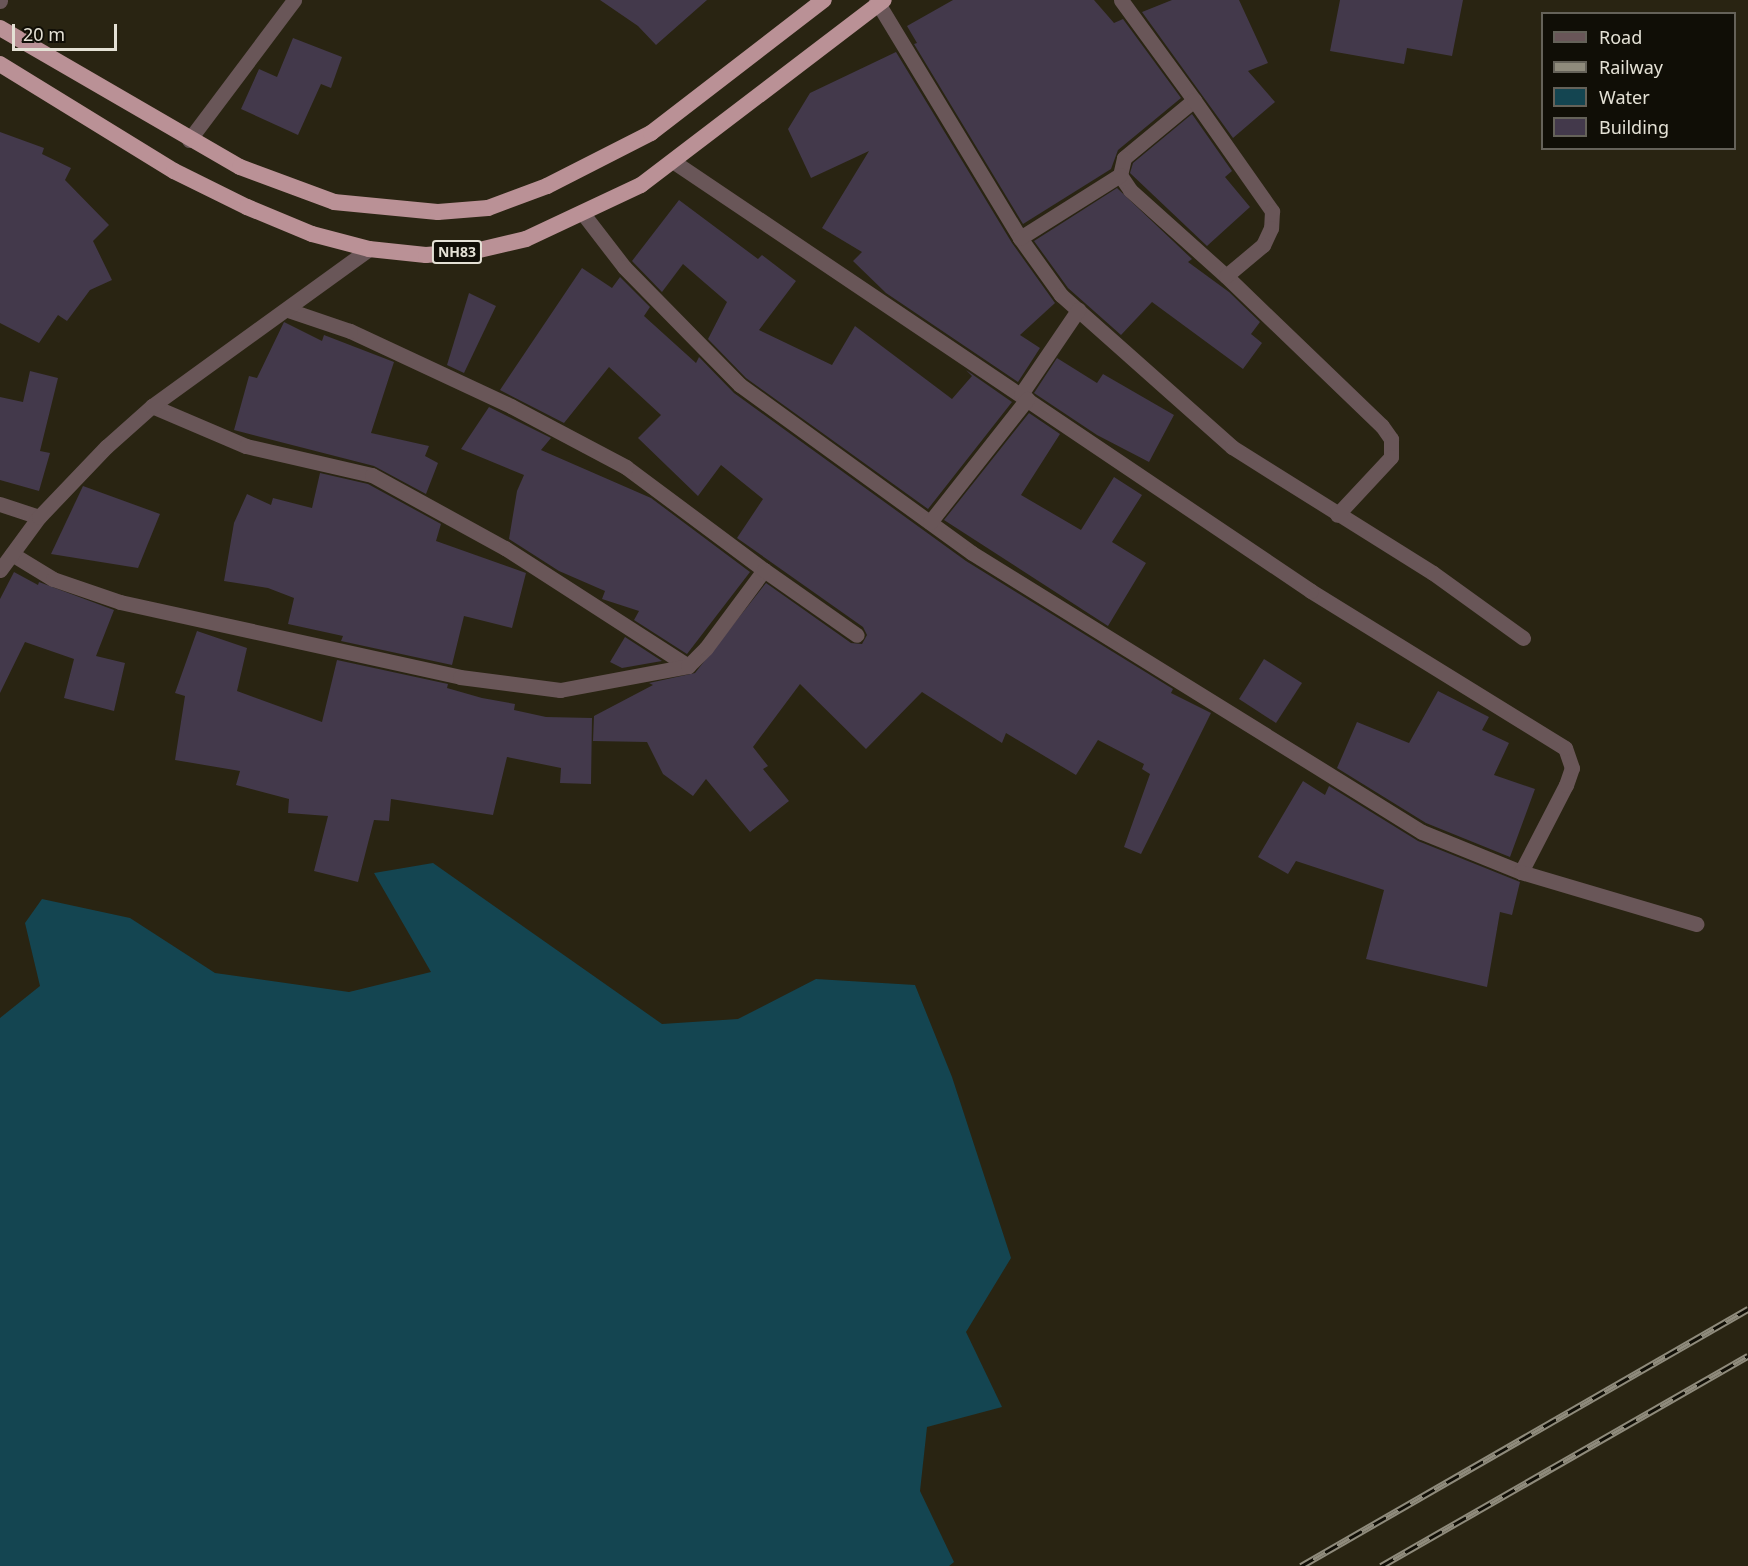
<!DOCTYPE html>
<style>
body{margin:0}
#map{position:relative;width:1748px;height:1566px;overflow:hidden;background:#292412;font-family:"Noto Sans",sans-serif}
div>[style]{position:absolute}
.water>*{inset:0;background:#144551}
.building>*{inset:0;background:#43394b}
.minor>*{height:15px;margin:-7.5px;padding:0 7.5px;transform-origin:7.5px;border-radius:7.5px;background:#695658}
.trunk>*{height:16px;margin:-8px;padding:0 8px;transform-origin:8px;border-radius:8px;background:#ba9196}
.rail>*{height:7px;margin-top:-3.5px;transform-origin:0;background:repeating-linear-gradient(90deg,#100e06 0 14px,#8f8b7c 0 28px);box-sizing:border-box;border-block:2px solid #8f8b7c}
span{translate:-50% -50%;white-space:nowrap;text-align:center;line-height:1.15;-webkit-text-stroke:4.5px #100e06;paint-order:stroke}
.shield-label span{padding:2px 4px;background:#100e06;border:2px solid;border-radius:4px;-webkit-text-stroke-width:0}
.shield-label{font-size:14px;color:#e4e1d5;font-weight:700}
.legend{position:absolute;left:1541px;top:12px;width:195px;height:138px;box-sizing:border-box;background:#100e06;border:2px solid #656259;margin:0;padding:8px 10px;list-style:none;font-size:18px;color:#e4e1d5}
.legend li{display:flex;align-items:center;gap:12px;height:30px}
.legend b{width:30px;border:2px solid #656259}
.scale{position:absolute;left:12px;top:24px;width:105px;height:27px;box-sizing:border-box;border:3px solid #e4e1d5;border-top:0;padding-left:8px;font-size:18px;line-height:21px;white-space:nowrap;color:#e4e1d5;-webkit-text-stroke:4px #100e06;paint-order:stroke}
</style>
<div id="map">
<div class="water">
<i style="clip-path:polygon(433px 863px,662px 1024px,738px 1019px,816px 979px,915px 985px,952px 1077px,1011px 1258px,966px 1332px,1002px 1407px,927px 1427px,920px 1491px,954px 1562px,949px 1566px,0 1566px,0 1018px,40px 986px,25px 923px,42px 899px,130px 918px,215px 973px,349px 992px,431px 972px,374px 873px)"></i>
</div>
<div class="building">
<i style="clip-path:polygon(600px 0,707px 0,656px 45px,638px 26px)"></i>
<i style="clip-path:polygon(953px 0,1094px 0,1114px 23px,1123px 19px,1181px 98px,1118px 150px,1111px 169px,1023px 224px,914px 44px,917px 43px,907px 26px)"></i>
<i style="clip-path:polygon(1172px 0,1239px 0,1268px 63px,1248px 71px,1275px 102px,1233px 138px,1142px 12px)"></i>
<i style="clip-path:polygon(1340px 0,1463px 0,1452px 56px,1407px 48px,1404px 64px,1330px 51px)"></i>
<i style="clip-path:polygon(293px 38px,342px 57px,331px 88px,321px 84px,298px 135px,241px 109px,259px 69px,277px 77px)"></i>
<i style="clip-path:polygon(896px 52px,1012px 243px,1055px 303px,1020px 335px,1040px 348px,1018px 382px,886px 293px,853px 261px,862px 252px,822px 228px,869px 151px,811px 178px,788px 129px,810px 93px)"></i>
<i style="clip-path:polygon(1192px 114px,1232px 171px,1225px 177px,1250px 207px,1207px 246px,1130px 173px,1133px 163px)"></i>
<i style="clip-path:polygon(0 132px,44px 148px,42px 154px,71px 168px,65px 180px,109px 225px,93px 241px,112px 280px,90px 290px,67px 321px,58px 315px,39px 343px,0 323px)"></i>
<i style="clip-path:polygon(1117px 188px,1192px 259px,1188px 262px,1229px 292px,1260px 322px,1251px 334px,1262px 343px,1243px 369px,1152px 302px,1121px 335px,1068px 288px,1034px 241px)"></i>
<i style="clip-path:polygon(679px 200px,758px 259px,762px 255px,796px 281px,759px 330px,832px 365px,855px 326px,952px 399px,972px 376px,966px 370px,1012px 402px,928px 509px,746px 378px,708px 339px,727px 302px,683px 264px,662px 292px,632px 261px)"></i>
<i style="clip-path:polygon(582px 268px,612px 288px,620px 277px,650px 307px,644px 316px,696px 363px,699px 357px,734px 393px,966px 561px,1173px 689px,1171px 693px,1211px 713px,1141px 854px,1124px 847px,1150px 774px,1142px 769px,1144px 764px,1098px 740px,1076px 775px,1006px 733px,1002px 743px,922px 692px,866px 749px,800px 684px,753px 747px,768px 766px,763px 769px,789px 801px,750px 832px,706px 779px,693px 796px,663px 774px,647px 742px,593px 741px,594px 716px,653px 685px,649px 683px,695px 673px,766px 583px,851px 643px,862px 644px,867px 635px,863px 627px,737px 538px,763px 499px,721px 465px,698px 496px,638px 438px,661px 415px,609px 367px,564px 423px,500px 390px)"></i>
<i style="clip-path:polygon(469px 293px,496px 306px,464px 373px,447px 365px)"></i>
<i style="clip-path:polygon(284px 322px,322px 341px,324px 335px,394px 362px,371px 433px,429px 446px,425px 456px,438px 463px,426px 494px,374px 466px,234px 430px,249px 376px,257px 378px)"></i>
<i style="clip-path:polygon(1057px 358px,1097px 383px,1103px 374px,1174px 415px,1149px 462px,1097px 435px,1034px 393px)"></i>
<i style="clip-path:polygon(30px 371px,58px 378px,40px 451px,50px 453px,39px 491px,0 480px,0 397px,23px 402px)"></i>
<i style="clip-path:polygon(489px 407px,551px 438px,541px 450px,651px 498px,750px 572px,687px 654px,634px 620px,639px 611px,602px 599px,605px 591px,559px 571px,509px 539px,517px 491px,524px 475px,461px 449px)"></i>
<i style="clip-path:polygon(1029px 413px,1060px 434px,1021px 495px,1081px 530px,1114px 477px,1142px 495px,1112px 542px,1146px 563px,1108px 626px,944px 520px)"></i>
<i style="clip-path:polygon(320px 473px,368px 484px,441px 524px,436px 541px,526px 573px,512px 628px,464px 616px,452px 665px,341px 641px,343px 636px,288px 624px,294px 598px,268px 588px,224px 581px,234px 523px,247px 494px,271px 505px,273px 498px,312px 508px)"></i>
<i style="clip-path:polygon(83px 486px,160px 514px,138px 568px,51px 554px)"></i>
<i style="clip-path:polygon(14px 572px,38px 585px,39px 582px,114px 610px,96px 656px,125px 663px,114px 711px,64px 698px,74px 659px,25px 642px,0 693px,0 599px)"></i>
<i style="clip-path:polygon(197px 631px,247px 648px,237px 691px,322px 722px,337px 660px,448px 684px,447px 688px,482px 698px,515px 704px,514px 710px,546px 717px,592px 718px,591px 784px,560px 783px,561px 768px,507px 757px,493px 815px,391px 799px,389px 821px,374px 820px,358px 882px,314px 871px,328px 816px,288px 813px,289px 799px,236px 785px,240px 771px,175px 760px,185px 696px,175px 693px)"></i>
<i style="clip-path:polygon(625px 637px,662px 661px,622px 668px,610px 662px)"></i>
<i style="clip-path:polygon(1264px 659px,1302px 683px,1276px 723px,1239px 699px)"></i>
<i style="clip-path:polygon(1438px 691px,1489px 717px,1482px 730px,1509px 743px,1494px 775px,1535px 789px,1510px 857px,1426px 823px,1337px 768px,1357px 722px,1409px 743px)"></i>
<i style="clip-path:polygon(1303px 781px,1325px 795px,1329px 786px,1418px 841px,1520px 882px,1512px 915px,1500px 912px,1487px 987px,1366px 959px,1384px 890px,1296px 861px,1288px 874px,1258px 857px)"></i>
</div>
<div class="minor">
<i style="left:876px;top:0;width:278px;rotate:58.8deg"></i>
<i style="left:1020px;top:238px;width:70px;rotate:54.3deg"></i>
<i style="left:1061px;top:295px;width:229px;rotate:41.6deg"></i>
<i style="left:1232px;top:447px;width:237px;rotate:32.1deg"></i>
<i style="left:1433px;top:573px;width:111px;rotate:35.8deg"></i>
<i style="left:1121px;top:0;width:124px;rotate:53.9deg"></i>
<i style="left:1194px;top:100px;width:91px;rotate:140.4deg"></i>
<i style="left:1124px;top:158px;width:17px;rotate:103deg"></i>
<i style="left:1120px;top:175px;width:18px;rotate:56deg"></i>
<i style="left:1130px;top:190px;width:129px;rotate:41.9deg"></i>
<i style="left:1226px;top:276px;width:216px;rotate:43.9deg"></i>
<i style="left:1382px;top:426px;width:16px;rotate:55deg"></i>
<i style="left:1391px;top:439px;width:18px;rotate:90deg"></i>
<i style="left:1391px;top:457px;width:79px;rotate:133deg"></i>
<i style="left:0;top:1px;width:1px;rotate:-90deg"></i>
<i style="left:1194px;top:100px;width:136px;rotate:54.9deg"></i>
<i style="left:1272px;top:211px;width:17px;rotate:93deg"></i>
<i style="left:1271px;top:228px;width:19px;rotate:115deg"></i>
<i style="left:1263px;top:245px;width:48px;rotate:140deg"></i>
<i style="left:189px;top:140px;width:175px;rotate:-53.1deg"></i>
<i style="left:584px;top:215px;width:66px;rotate:52.4deg"></i>
<i style="left:624px;top:267px;width:165px;rotate:45.5deg"></i>
<i style="left:740px;top:385px;width:286px;rotate:35.9deg"></i>
<i style="left:972px;top:553px;width:529px;rotate:31.8deg"></i>
<i style="left:1422px;top:832px;width:107px;rotate:22deg"></i>
<i style="left:1521px;top:872px;width:98px;rotate:-62.7deg"></i>
<i style="left:1566px;top:785px;width:18px;rotate:-71deg"></i>
<i style="left:1572px;top:768px;width:21px;rotate:-109deg"></i>
<i style="left:1565px;top:748px;width:299px;rotate:-148.3deg"></i>
<i style="left:1311px;top:591px;width:768px;rotate:-146.04deg"></i>
<i style="left:1020px;top:238px;width:118px;rotate:-32.2deg"></i>
<i style="left:1021px;top:394px;width:102px;rotate:-55.8deg"></i>
<i style="left:152px;top:406px;width:102px;rotate:23.1deg"></i>
<i style="left:246px;top:446px;width:129px;rotate:13deg"></i>
<i style="left:372px;top:475px;width:152px;rotate:28.8deg"></i>
<i style="left:505px;top:548px;width:218px;rotate:32.8deg"></i>
<i style="left:0;top:504px;width:41px;rotate:18.4deg"></i>
<i style="left:930px;top:522px;width:157px;rotate:-51.7deg"></i>
<i style="left:12px;top:554px;width:48px;rotate:31.4deg"></i>
<i style="left:53px;top:579px;width:71px;rotate:18.9deg"></i>
<i style="left:120px;top:602px;width:348px;rotate:12.4deg"></i>
<i style="left:460px;top:677px;width:101px;rotate:7.4deg"></i>
<i style="left:560px;top:690px;width:130px;rotate:-10.6deg"></i>
<i style="left:688px;top:666px;width:25px;rotate:-45deg"></i>
<i style="left:706px;top:648px;width:97px;rotate:-53.4deg"></i>
<i style="left:764px;top:570px;width:172px;rotate:-143.3deg"></i>
<i style="left:626px;top:467px;width:130px;rotate:-152.1deg"></i>
<i style="left:511px;top:406px;width:178px;rotate:-155deg"></i>
<i style="left:350px;top:331px;width:65px;rotate:-161.3deg"></i>
<i style="left:0;top:570px;width:66px;rotate:-53.7deg"></i>
<i style="left:39px;top:517px;width:97px;rotate:-46.3deg"></i>
<i style="left:106px;top:447px;width:62px;rotate:-41.7deg"></i>
<i style="left:152px;top:406px;width:268px;rotate:-35.9deg"></i>
<i style="left:764px;top:570px;width:113px;rotate:35deg"></i>
<i style="left:1521px;top:872px;width:183px;rotate:16.5deg"></i>
</div>
<div class="trunk">
<i style="left:0;top:28px;width:277px;rotate:30.1deg"></i>
<i style="left:240px;top:167px;width:100px;rotate:20.4deg"></i>
<i style="left:334px;top:202px;width:104px;rotate:5.5deg"></i>
<i style="left:438px;top:212px;width:50px;rotate:-4.6deg"></i>
<i style="left:488px;top:208px;width:63px;rotate:-20.4deg"></i>
<i style="left:547px;top:186px;width:117px;rotate:-27deg"></i>
<i style="left:651px;top:133px;width:218px;rotate:-37.6deg"></i>
<i style="left:0;top:64px;width:204px;rotate:31.6deg"></i>
<i style="left:174px;top:171px;width:81px;rotate:26.3deg"></i>
<i style="left:247px;top:207px;width:70px;rotate:22.6deg"></i>
<i style="left:312px;top:234px;width:59px;rotate:14.7deg"></i>
<i style="left:369px;top:249px;width:57px;rotate:6deg"></i>
<i style="left:426px;top:255px;width:49px;rotate:-4.7deg"></i>
<i style="left:475px;top:251px;width:52px;rotate:-13.2deg"></i>
<i style="left:526px;top:239px;width:127px;rotate:-25.2deg"></i>
<i style="left:641px;top:185px;width:305px;rotate:-37.3deg"></i>
</div>
<div class="rail">
<i style="left:1301px;top:1566px;width:516px;rotate:-29.9deg"></i>
<i style="left:1381px;top:1566px;width:423px;rotate:-29.8deg"></i>
</div>
<div class="shield-label">
<span style="left:457px;top:252px">NH83</span>
</div>
<ul class="legend">
<li><b style="height:8px;background:#695658"></b>Road</li>
<li><b style="height:8px;background:#8f8b7c"></b>Railway</li>
<li><b style="height:16px;background:#144551"></b>Water</li>
<li><b style="height:16px;background:#43394b"></b>Building</li>
</ul>
<div class="scale">20 m</div>
</div>
